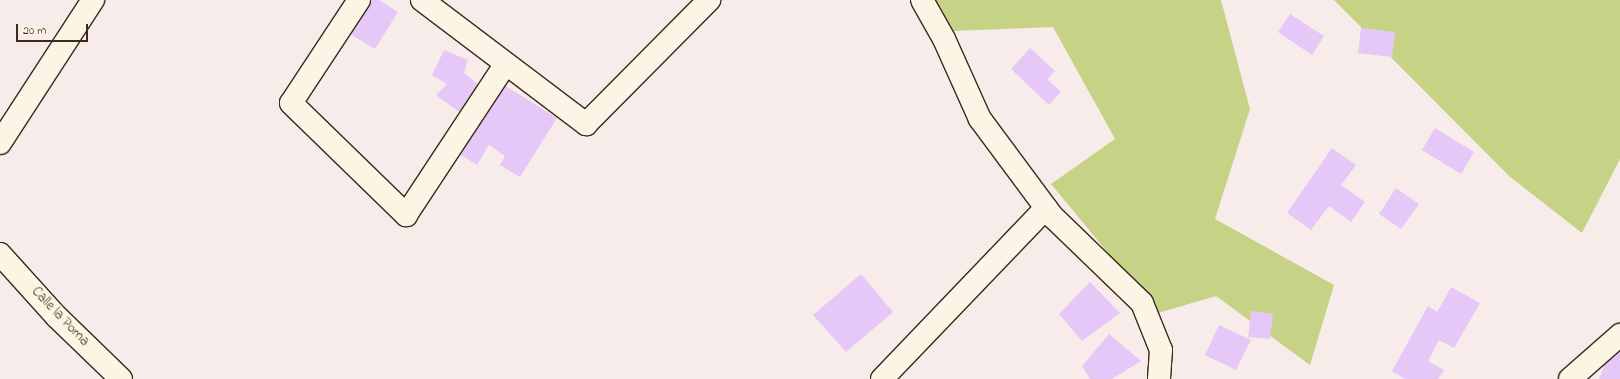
<!DOCTYPE html>
<style>
body{margin:0}
#map{position:relative;width:1620px;height:379px;overflow:hidden;background:#f7ece9;font-family:"Indie Flower",sans-serif}
div>[style]{position:absolute}
.green>*{inset:0;background:#c6d387}
.building>*{inset:0;background:#e5c8f7}
.roads{filter:drop-shadow(1px 0 #3b2a1e) drop-shadow(-1px 0 #3b2a1e) drop-shadow(0 1px #3b2a1e) drop-shadow(0 -1px #3b2a1e)}
.minor>*{height:22px;margin:-11px;padding:0 11px;transform-origin:11px;border-radius:11px;background:#fcf5e5}
span{translate:-50% -50%;white-space:nowrap;text-align:center;line-height:1.15;-webkit-text-stroke:3px #fcf5e5;paint-order:stroke}
.street-label{font-size:14px;color:#3b2a1e}
.scale{position:absolute;left:16px;top:24px;width:72px;height:18px;box-sizing:border-box;border:2px solid #3b2a1e;border-top:0;padding-left:5px;font-size:12px;line-height:14px;white-space:nowrap;color:#3b2a1e;-webkit-text-stroke:3px #fcf5e5;paint-order:stroke}
</style>
<div id="map">
<div class="green">
<i style="clip-path:polygon(933px 0,1221px 0,1250px 109px,1215px 219px,1334px 285px,1310px 365px,1216px 296px,1158px 313px,1051px 184px,1115px 139px,1053px 27px,952px 31px)"></i>
<i style="clip-path:polygon(1334px 0,1620px 0,1620px 159px,1582px 233px,1509px 176px)"></i>
</div>
<div class="building">
<i style="clip-path:polygon(371px 0,379px 0,398px 12px,375px 49px,350px 34px)"></i>
<i style="clip-path:polygon(1290px 14px,1324px 36px,1312px 55px,1278px 32px)"></i>
<i style="clip-path:polygon(1361px 28px,1395px 32px,1392px 57px,1358px 53px)"></i>
<i style="clip-path:polygon(1030px 48px,1055px 71px,1047px 79px,1061px 92px,1049px 105px,1011px 69px)"></i>
<i style="clip-path:polygon(444px 50px,468px 60px,464px 73px,481px 87px,463px 115px,436px 95px,447px 84px,432px 75px)"></i>
<i style="clip-path:polygon(499px 82px,557px 118px,520px 177px,500px 165px,505px 156px,489px 145px,477px 165px,456px 152px)"></i>
<i style="clip-path:polygon(1435px 128px,1474px 152px,1461px 174px,1422px 150px)"></i>
<i style="clip-path:polygon(1332px 148px,1356px 165px,1341px 185px,1365px 202px,1351px 222px,1329px 206px,1311px 230px,1287px 213px)"></i>
<i style="clip-path:polygon(1396px 188px,1419px 204px,1401px 229px,1379px 214px)"></i>
<i style="clip-path:polygon(861px 274px,893px 312px,846px 352px,813px 315px)"></i>
<i style="clip-path:polygon(1090px 282px,1120px 313px,1082px 341px,1059px 314px)"></i>
<i style="clip-path:polygon(1451px 287px,1480px 303px,1454px 348px,1439px 340px,1428px 361px,1444px 370px,1438px 379px,1405px 379px,1392px 371px,1428px 306px,1437px 312px)"></i>
<i style="clip-path:polygon(1251px 311px,1273px 314px,1270px 339px,1248px 337px)"></i>
<i style="clip-path:polygon(1219px 325px,1251px 340px,1236px 370px,1205px 355px)"></i>
<i style="clip-path:polygon(1109px 334px,1141px 361px,1112px 379px,1090px 379px,1082px 366px)"></i>
<i style="clip-path:polygon(1610px 351px,1620px 353px,1620px 379px,1599px 379px)"></i>
</div>
<div class="roads">
<div class="minor">
<i style="left:359px;top:0;width:123px;rotate:123.4deg"></i>
<i style="left:291px;top:103px;width:161px;rotate:44.2deg"></i>
<i style="left:406px;top:215px;width:180px;rotate:-56.6deg"></i>
<i style="left:422px;top:0;width:206px;rotate:37.1deg"></i>
<i style="left:586px;top:124px;width:175px;rotate:-45.2deg"></i>
<i style="left:922px;top:0;width:45px;rotate:60.6deg"></i>
<i style="left:944px;top:39px;width:88px;rotate:65.8deg"></i>
<i style="left:980px;top:119px;width:121px;rotate:53.4deg"></i>
<i style="left:1052px;top:216px;width:125px;rotate:44deg"></i>
<i style="left:1142px;top:303px;width:51px;rotate:68deg"></i>
<i style="left:1161px;top:350px;width:29px;rotate:94deg"></i>
<i style="left:0;top:143px;width:171px;rotate:-57deg"></i>
<i style="left:0;top:254px;width:85px;rotate:47.9deg"></i>
<i style="left:57px;top:317px;width:89px;rotate:44.1deg"></i>
<i style="left:882px;top:379px;width:237px;rotate:-46.2deg"></i>
<i style="left:1570px;top:379px;width:67px;rotate:-41.3deg"></i>
</div>
</div>
<div class="street-label">
<span style="left:60px;top:317px;rotate:46deg">Calle la Poma</span>
</div>
<div class="scale">20 m</div>
</div>
